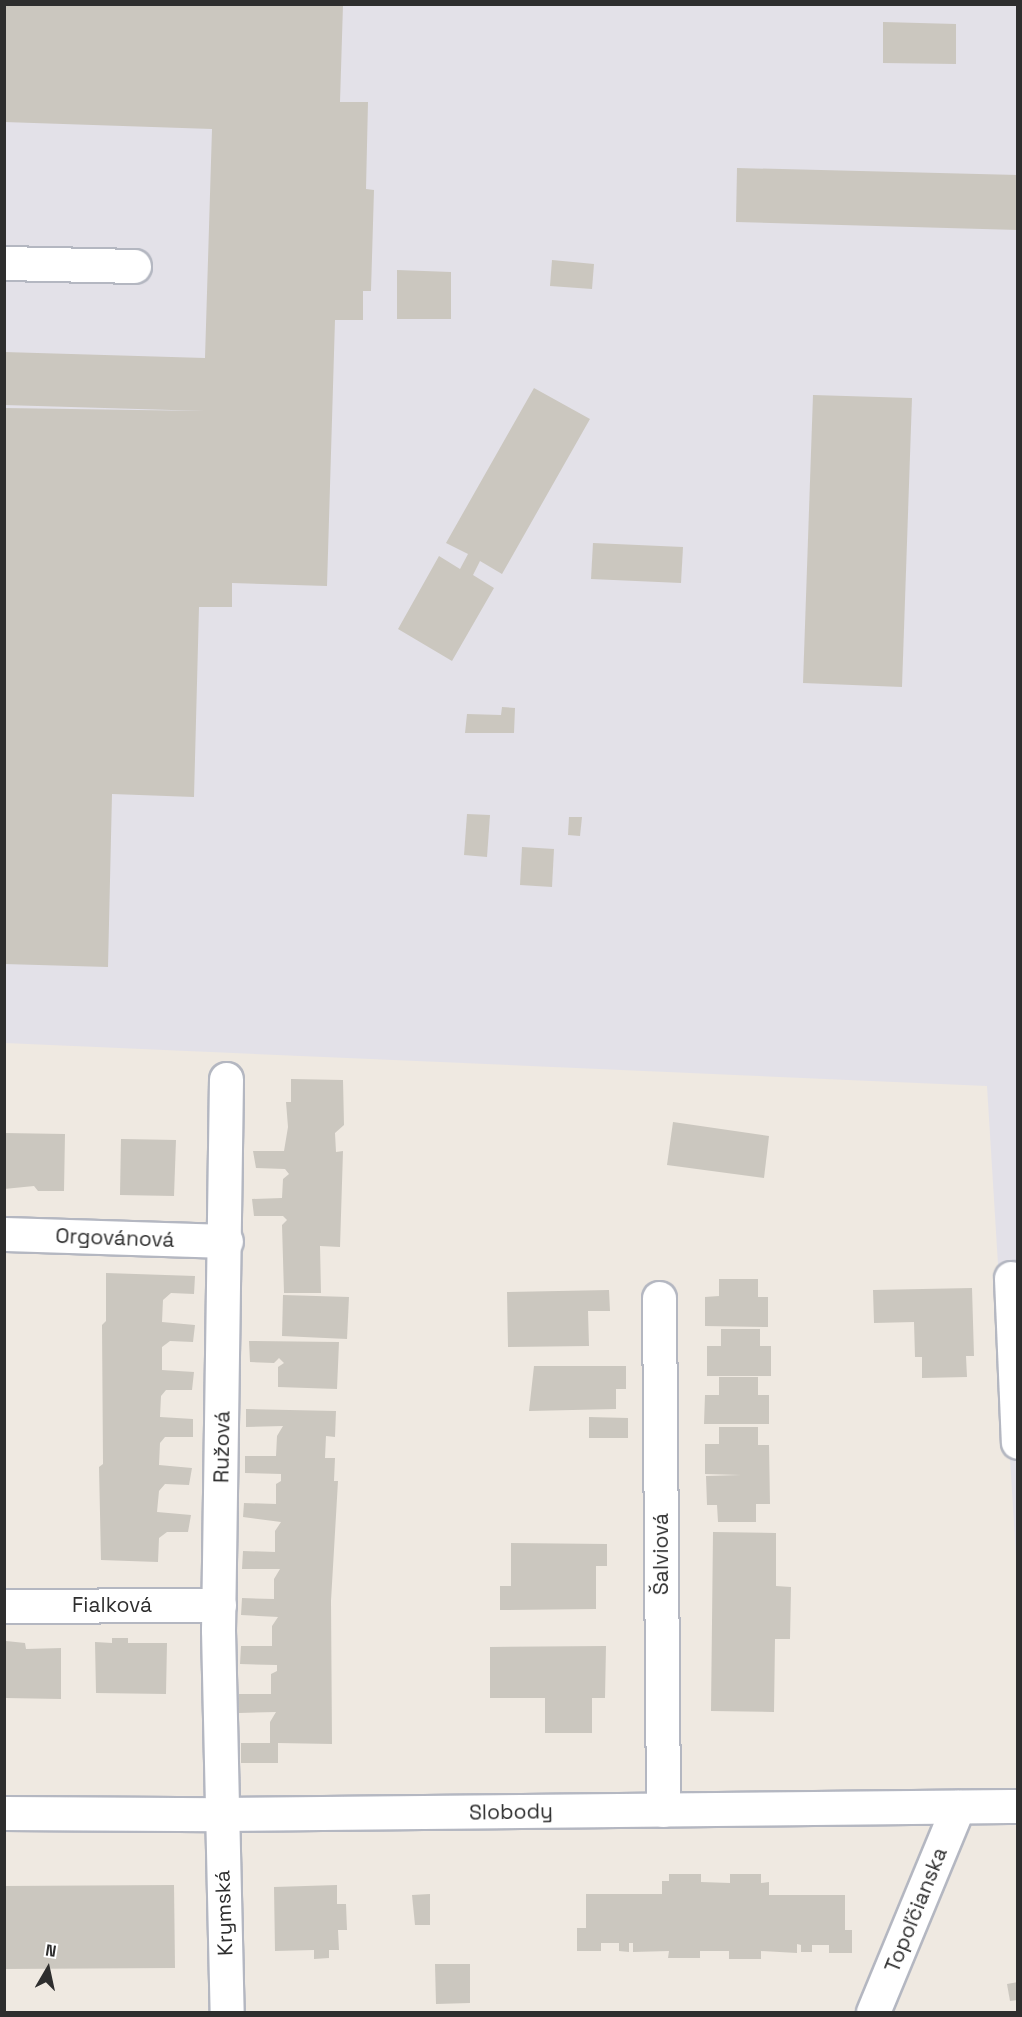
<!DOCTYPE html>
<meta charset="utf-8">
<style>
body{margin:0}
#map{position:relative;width:1022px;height:2017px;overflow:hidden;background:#efe9e1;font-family:"Space Grotesk",sans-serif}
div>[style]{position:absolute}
.industrial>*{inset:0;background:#e3e1e8}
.building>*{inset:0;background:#cbc7bf}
.roads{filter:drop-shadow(2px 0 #b4b7c1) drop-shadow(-2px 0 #b4b7c1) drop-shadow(0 2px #b4b7c1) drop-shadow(0 -2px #b4b7c1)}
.minor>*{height:33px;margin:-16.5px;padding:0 16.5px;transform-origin:16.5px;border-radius:16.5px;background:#fff}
span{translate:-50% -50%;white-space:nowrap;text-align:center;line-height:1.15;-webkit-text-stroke:4.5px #fff;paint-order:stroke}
.street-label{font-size:21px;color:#2e2e2e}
.frame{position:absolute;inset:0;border:6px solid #2e2e2e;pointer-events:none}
.north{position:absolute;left:18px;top:1939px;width:60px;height:60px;-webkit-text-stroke:4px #fff;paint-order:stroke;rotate:9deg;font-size:16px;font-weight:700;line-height:24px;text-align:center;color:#2e2e2e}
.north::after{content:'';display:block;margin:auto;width:21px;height:27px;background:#2e2e2e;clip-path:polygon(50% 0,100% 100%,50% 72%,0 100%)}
</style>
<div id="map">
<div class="industrial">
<i style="clip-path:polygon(5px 5px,1017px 5px,1017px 1572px,987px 1086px,5px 1043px)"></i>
</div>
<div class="building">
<i style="clip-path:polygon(5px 5px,343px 5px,340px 102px,368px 102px,366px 189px,374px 190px,371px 291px,363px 291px,363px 320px,335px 320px,327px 586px,232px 583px,232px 607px,199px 607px,194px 797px,112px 794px,108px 967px,4px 964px,4px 408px,205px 411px,4px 405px,4px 352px,205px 358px,212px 129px,4px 122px)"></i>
<i style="clip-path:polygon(883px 22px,956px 24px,956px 64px,883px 63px)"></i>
<i style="clip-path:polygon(737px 168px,1018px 175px,1018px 230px,736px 222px)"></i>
<i style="clip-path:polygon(552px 260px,594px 264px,592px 289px,550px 286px)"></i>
<i style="clip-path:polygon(397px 270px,451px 272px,451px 319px,397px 319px)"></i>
<i style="clip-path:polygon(534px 388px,590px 419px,502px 574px,480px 561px,473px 575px,494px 588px,452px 661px,398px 629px,439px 556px,460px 569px,468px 554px,446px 543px)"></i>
<i style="clip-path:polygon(813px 395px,912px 398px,902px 687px,803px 683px)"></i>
<i style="clip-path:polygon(593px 543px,683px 547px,681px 583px,591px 579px)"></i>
<i style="clip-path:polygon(502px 707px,515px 708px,514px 733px,465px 733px,467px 714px,501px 715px)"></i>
<i style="clip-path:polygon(467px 814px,490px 815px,487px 857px,464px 855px)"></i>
<i style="clip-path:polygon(569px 817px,582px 817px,580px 836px,568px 835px)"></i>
<i style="clip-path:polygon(522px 847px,554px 849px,552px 887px,520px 885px)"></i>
<i style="clip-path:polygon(291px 1079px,343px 1080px,344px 1125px,335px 1133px,336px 1152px,343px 1151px,340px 1247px,320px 1246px,321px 1293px,284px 1293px,282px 1225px,287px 1220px,283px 1216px,254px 1216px,252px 1199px,282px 1198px,283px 1179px,289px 1174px,285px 1169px,256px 1168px,253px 1151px,284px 1151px,288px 1127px,286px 1102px,291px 1102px)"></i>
<i style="clip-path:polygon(673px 1122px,769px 1136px,764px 1178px,667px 1165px)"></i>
<i style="clip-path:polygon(4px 1133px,65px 1134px,64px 1191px,38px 1191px,34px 1186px,4px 1189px)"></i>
<i style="clip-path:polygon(121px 1139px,176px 1140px,174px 1196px,120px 1195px)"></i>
<i style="clip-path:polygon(106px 1273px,195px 1276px,194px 1294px,171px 1293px,163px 1300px,162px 1322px,195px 1325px,193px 1342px,170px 1341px,162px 1347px,162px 1370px,194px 1372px,192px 1390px,166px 1390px,161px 1396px,160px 1417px,193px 1419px,193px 1437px,165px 1437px,160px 1443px,159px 1465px,192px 1468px,189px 1485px,165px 1484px,159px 1491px,157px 1512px,191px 1515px,188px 1532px,167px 1532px,159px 1538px,158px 1562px,101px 1560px,99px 1467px,103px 1464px,102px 1325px,106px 1321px)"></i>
<i style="clip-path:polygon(719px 1279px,758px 1279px,758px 1297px,768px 1297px,768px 1327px,705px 1326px,705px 1297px,719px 1296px)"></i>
<i style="clip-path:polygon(972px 1288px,974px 1356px,966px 1356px,967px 1377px,922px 1378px,922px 1357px,915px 1357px,914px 1322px,874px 1323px,873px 1290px)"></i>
<i style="clip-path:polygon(609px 1290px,610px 1311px,588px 1311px,589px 1346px,508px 1347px,507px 1292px)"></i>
<i style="clip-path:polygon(283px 1295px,349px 1297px,347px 1339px,282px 1336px)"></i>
<i style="clip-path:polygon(721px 1329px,760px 1329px,760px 1346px,771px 1346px,771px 1376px,707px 1376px,707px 1346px,721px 1346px)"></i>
<i style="clip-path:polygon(249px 1341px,339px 1342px,337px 1389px,278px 1387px,278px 1367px,284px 1363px,279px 1358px,274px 1363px,250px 1362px)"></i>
<i style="clip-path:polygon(534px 1366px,626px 1366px,626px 1389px,616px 1389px,616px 1409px,529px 1411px)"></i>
<i style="clip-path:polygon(719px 1377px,758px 1377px,758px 1395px,769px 1395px,769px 1424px,704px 1424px,705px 1395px,719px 1395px)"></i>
<i style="clip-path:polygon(246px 1409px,336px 1411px,335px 1437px,326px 1436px,325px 1458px,335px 1458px,334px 1481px,338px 1481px,331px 1601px,332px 1744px,278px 1743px,278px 1763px,241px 1763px,241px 1743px,270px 1743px,270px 1722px,276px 1712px,239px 1713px,239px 1694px,271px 1694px,271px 1674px,277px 1671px,277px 1665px,240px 1664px,241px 1646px,272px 1646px,272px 1626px,278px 1617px,241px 1615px,242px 1598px,274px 1599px,274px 1579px,280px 1569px,242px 1569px,243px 1551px,275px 1552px,275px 1531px,281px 1522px,243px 1517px,244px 1503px,276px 1504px,276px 1484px,281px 1481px,281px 1474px,245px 1473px,245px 1456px,276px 1456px,277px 1436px,283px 1426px,246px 1427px)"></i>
<i style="clip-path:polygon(589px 1417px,628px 1418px,628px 1438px,589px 1438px)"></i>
<i style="clip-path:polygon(719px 1427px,758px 1427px,758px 1445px,769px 1445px,770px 1504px,756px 1504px,756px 1522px,718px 1522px,717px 1505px,707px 1505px,706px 1476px,741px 1475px,705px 1474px,705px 1444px,719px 1444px)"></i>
<i style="clip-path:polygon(713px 1532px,776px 1533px,776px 1586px,791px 1587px,790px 1639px,775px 1639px,774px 1712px,711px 1711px)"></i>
<i style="clip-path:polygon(511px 1543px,607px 1544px,607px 1566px,596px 1566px,596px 1609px,500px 1610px,500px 1586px,511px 1586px)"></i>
<i style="clip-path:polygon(112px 1638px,128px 1638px,128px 1643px,167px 1643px,166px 1694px,96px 1693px,95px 1642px,112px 1643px)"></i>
<i style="clip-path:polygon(6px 1641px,25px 1643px,26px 1649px,61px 1648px,61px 1699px,6px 1698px)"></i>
<i style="clip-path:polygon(606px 1646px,605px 1698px,592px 1698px,592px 1733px,545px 1733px,545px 1698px,490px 1698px,490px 1647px)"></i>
<i style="clip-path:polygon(669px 1874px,701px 1874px,701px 1882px,730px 1883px,730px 1874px,761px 1874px,761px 1883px,769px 1882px,769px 1895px,845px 1895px,845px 1930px,852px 1930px,852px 1953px,829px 1953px,829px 1945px,812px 1945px,812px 1952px,801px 1952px,801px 1945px,797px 1944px,797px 1953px,761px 1951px,761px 1959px,729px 1959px,729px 1951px,700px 1951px,700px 1958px,668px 1958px,669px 1951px,633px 1952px,633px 1943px,629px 1943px,629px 1952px,619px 1951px,619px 1943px,601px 1943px,601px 1951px,577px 1951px,577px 1928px,586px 1928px,586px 1894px,662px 1894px,662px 1881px,669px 1881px)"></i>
<i style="clip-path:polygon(174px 1885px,175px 1968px,4px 1969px,4px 1886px)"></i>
<i style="clip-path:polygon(337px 1885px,337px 1904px,346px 1904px,347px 1930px,338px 1930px,339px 1950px,329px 1950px,329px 1958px,314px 1959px,314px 1950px,275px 1951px,274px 1887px)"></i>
<i style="clip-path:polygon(430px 1894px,430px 1925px,415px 1925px,412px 1895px)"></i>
<i style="clip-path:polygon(435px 1964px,470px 1964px,470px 2003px,436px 2004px)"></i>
<i style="clip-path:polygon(1018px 1982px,1018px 2000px,1010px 2001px,1007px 1984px)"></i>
</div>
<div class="roads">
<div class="minor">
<i style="left:4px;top:263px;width:130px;rotate:1.3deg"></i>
<i style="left:226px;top:1079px;width:551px;rotate:90.83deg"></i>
<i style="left:218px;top:1630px;width:382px;rotate:88.7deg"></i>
<i style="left:4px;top:1234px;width:222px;rotate:1.8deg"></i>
<i style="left:1011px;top:1278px;width:164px;rotate:87.6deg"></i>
<i style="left:659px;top:1298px;width:512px;rotate:89.55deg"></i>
<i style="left:4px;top:1606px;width:215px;rotate:-0.3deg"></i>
<i style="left:4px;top:1813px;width:217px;rotate:0.3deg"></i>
<i style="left:221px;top:1814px;width:797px;rotate:-0.58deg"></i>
<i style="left:873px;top:2012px;width:222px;rotate:-67.5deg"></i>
</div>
</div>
<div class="street-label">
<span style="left:115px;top:1238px;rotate:2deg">Orgovánová</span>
<span style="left:222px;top:1447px;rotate:-89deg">Ružová</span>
<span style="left:661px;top:1554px;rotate:-90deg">Šalviová</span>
<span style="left:112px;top:1605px">Fialková</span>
<span style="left:511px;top:1812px;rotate:-1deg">Slobody</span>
<span style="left:916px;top:1910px;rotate:-68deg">Topoľčianska</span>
<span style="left:224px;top:1913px;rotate:-92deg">Krymská</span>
</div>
<div class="frame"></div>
<div class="north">N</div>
</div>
